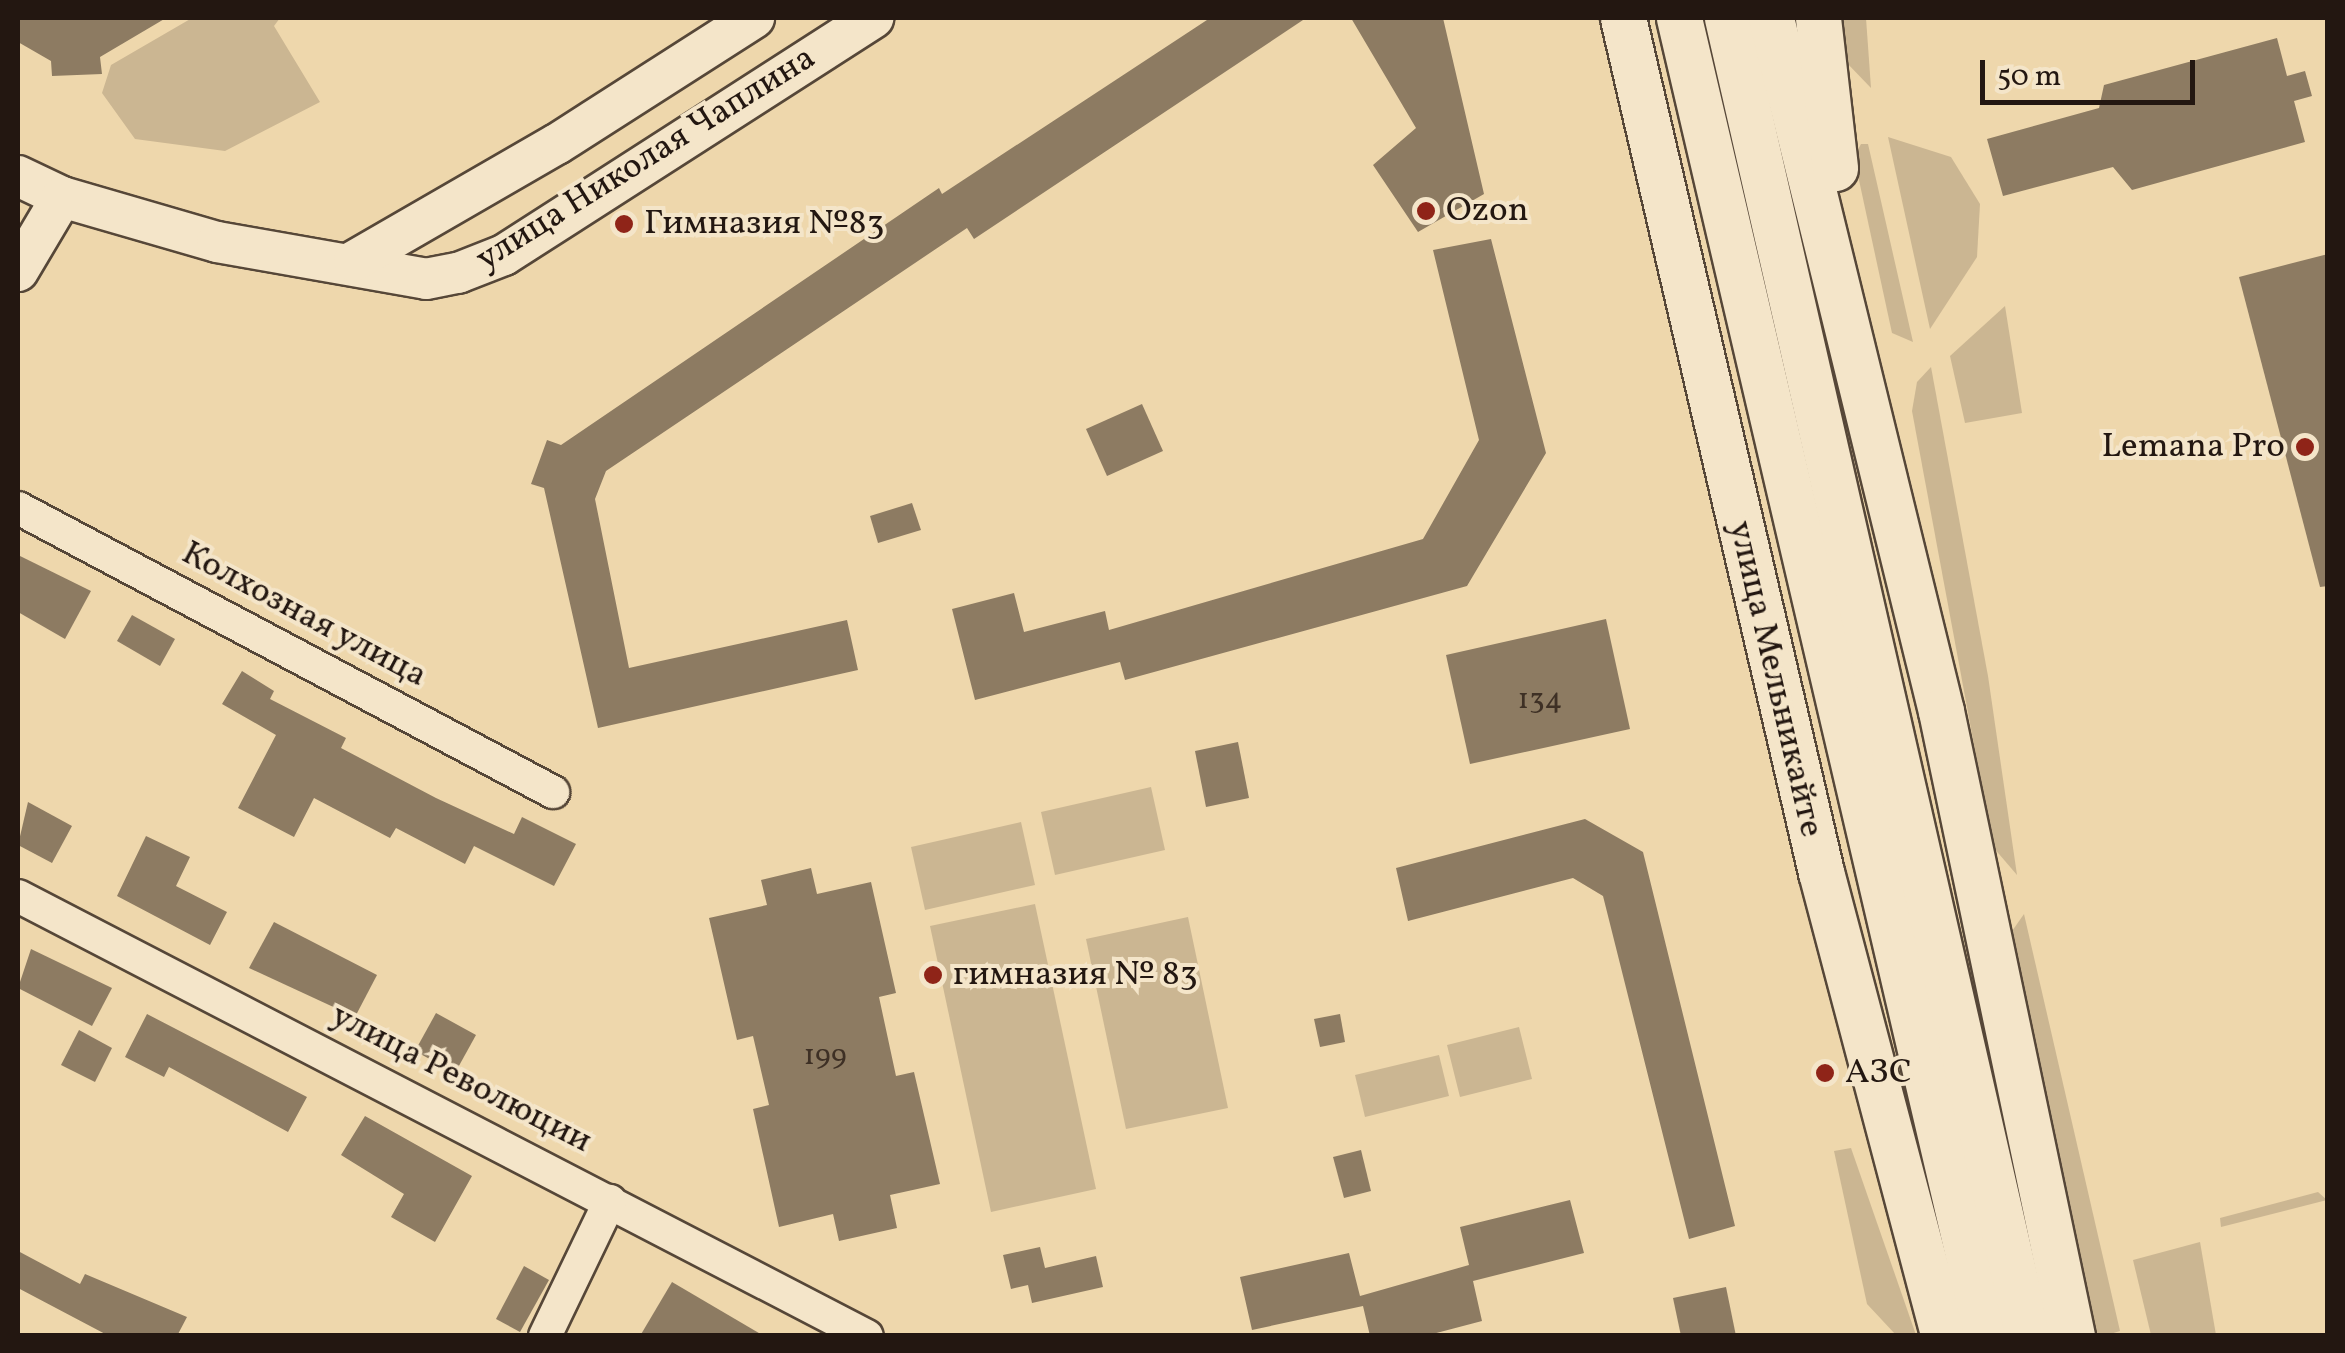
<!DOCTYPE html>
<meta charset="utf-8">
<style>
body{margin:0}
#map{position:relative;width:2345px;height:1353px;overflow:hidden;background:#eed7ac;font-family:Vollkorn,serif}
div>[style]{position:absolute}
.green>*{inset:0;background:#cbb692}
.building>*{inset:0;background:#8d7b62}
.roads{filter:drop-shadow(2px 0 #564738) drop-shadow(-2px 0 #564738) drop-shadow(0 2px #564738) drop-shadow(0 -2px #564738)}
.minor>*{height:32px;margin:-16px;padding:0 16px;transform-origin:16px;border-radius:16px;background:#f4e5c9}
.tertiary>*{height:40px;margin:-20px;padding:0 20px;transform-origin:20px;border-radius:20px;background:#f4e5c9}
.secondary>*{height:45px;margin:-22.5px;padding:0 22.5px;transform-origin:22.5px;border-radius:22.5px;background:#f4e5c9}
.dots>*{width:28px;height:28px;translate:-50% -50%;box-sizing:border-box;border:5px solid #f4e5c9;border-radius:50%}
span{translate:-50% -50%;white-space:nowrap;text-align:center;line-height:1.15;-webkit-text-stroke:8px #f4e5c9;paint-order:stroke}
.number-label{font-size:30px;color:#3e3025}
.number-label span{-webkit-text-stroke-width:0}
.street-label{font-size:35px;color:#231711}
.poi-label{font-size:35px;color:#231711}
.left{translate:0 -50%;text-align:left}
.right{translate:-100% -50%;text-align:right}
.frame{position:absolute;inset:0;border:20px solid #231711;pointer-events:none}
.scale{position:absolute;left:1980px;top:60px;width:215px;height:45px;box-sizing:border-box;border:5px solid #231711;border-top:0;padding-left:12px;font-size:30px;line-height:35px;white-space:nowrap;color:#231711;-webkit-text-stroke:8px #f4e5c9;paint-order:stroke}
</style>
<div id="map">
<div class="green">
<i style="clip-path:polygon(192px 18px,280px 18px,274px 26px,320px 102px,225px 151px,135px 139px,102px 93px,111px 65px)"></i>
<i style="clip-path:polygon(1839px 18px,1866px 18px,1871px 88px,1845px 61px)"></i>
<i style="clip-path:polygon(1888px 137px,1951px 157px,1980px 204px,1977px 257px,1930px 329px)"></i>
<i style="clip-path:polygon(1861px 144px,1868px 144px,1913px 342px,1892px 333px,1854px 157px)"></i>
<i style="clip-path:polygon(2005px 306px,2022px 413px,1965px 423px,1950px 356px)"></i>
<i style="clip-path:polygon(1931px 367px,1988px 676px,2017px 875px,1993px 847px,1912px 411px,1917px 382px)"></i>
<i style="clip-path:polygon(1151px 787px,1165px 850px,1055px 875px,1041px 812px)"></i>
<i style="clip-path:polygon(1021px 822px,1035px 885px,925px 910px,911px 847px)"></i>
<i style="clip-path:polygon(1035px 904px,1096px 1189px,991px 1212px,930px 926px)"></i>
<i style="clip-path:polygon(2024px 914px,2120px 1331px,2107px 1335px,2089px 1335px,2010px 934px)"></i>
<i style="clip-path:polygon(1188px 917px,1228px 1108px,1126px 1129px,1086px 939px)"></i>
<i style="clip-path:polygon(1519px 1027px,1532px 1079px,1460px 1097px,1447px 1045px)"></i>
<i style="clip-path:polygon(1439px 1055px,1449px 1096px,1365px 1117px,1355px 1075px)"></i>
<i style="clip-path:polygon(1851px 1148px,1916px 1335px,1896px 1335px,1867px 1304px,1834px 1151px)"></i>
<i style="clip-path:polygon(2318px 1192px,2327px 1200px,2221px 1227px,2220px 1218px)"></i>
<i style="clip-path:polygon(2200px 1242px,2216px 1335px,2151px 1335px,2133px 1260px)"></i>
</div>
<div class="building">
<i style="clip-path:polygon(18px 18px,166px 18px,100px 57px,102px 74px,52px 76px,51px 61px,18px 42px)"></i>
<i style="clip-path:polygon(1210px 18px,1306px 18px,974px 239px,967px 228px,606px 471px,595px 499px,629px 668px,847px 620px,858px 670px,598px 728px,544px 488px,531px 484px,547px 440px,561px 445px,939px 188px,942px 194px)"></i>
<i style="clip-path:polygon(1351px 18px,1443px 18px,1484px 194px,1418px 232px,1373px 165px,1416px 128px)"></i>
<i style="clip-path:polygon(2277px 38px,2287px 76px,2305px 71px,2312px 96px,2294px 101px,2305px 142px,2132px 190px,2113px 167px,2003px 196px,1987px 139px,2099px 108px,2104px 85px)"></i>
<i style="clip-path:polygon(1491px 239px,1546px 453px,1467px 586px,1125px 680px,1120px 662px,975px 700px,952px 609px,1014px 593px,1024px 632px,1105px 611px,1109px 630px,1423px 539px,1479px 440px,1433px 250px)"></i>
<i style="clip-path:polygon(2328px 254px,2328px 586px,2320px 587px,2239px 277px)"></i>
<i style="clip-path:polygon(1142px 404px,1163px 451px,1107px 476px,1086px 429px)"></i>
<i style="clip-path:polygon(912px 503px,921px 530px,878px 543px,870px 516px)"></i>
<i style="clip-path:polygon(18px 555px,91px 591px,65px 639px,18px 612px)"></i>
<i style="clip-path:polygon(132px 615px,175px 639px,160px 666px,117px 641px)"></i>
<i style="clip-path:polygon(1606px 619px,1630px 729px,1470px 764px,1446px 655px)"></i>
<i style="clip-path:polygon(242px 671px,274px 691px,270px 699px,346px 738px,341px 748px,436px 798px,514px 834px,522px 817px,576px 844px,554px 886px,474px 846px,465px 864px,396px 828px,390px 838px,314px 798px,294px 837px,238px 808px,276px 735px,222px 704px)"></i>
<i style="clip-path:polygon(1238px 742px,1249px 798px,1206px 807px,1195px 751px)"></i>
<i style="clip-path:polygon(28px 802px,72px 826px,52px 863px,18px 845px)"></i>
<i style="clip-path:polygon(1585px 819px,1643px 852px,1735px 1226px,1689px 1239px,1603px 896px,1573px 878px,1408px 921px,1396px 868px)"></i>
<i style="clip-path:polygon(146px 836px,190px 857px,176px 886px,227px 912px,210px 945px,117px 896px)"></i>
<i style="clip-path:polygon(811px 868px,817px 894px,871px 882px,896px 993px,879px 997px,896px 1076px,914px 1072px,940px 1184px,890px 1195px,897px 1228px,839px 1241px,833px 1214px,779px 1227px,753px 1109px,769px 1105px,753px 1036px,737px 1040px,709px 918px,767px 905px,761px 880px)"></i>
<i style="clip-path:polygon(274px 922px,377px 975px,355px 1017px,249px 968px)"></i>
<i style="clip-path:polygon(31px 949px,112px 988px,92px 1026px,18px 988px)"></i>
<i style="clip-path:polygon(436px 1013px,476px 1035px,455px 1073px,415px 1051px)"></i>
<i style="clip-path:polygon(147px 1014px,307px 1097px,288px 1132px,169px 1067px,164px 1077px,125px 1057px)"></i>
<i style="clip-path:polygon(1340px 1014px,1345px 1042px,1320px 1047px,1314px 1019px)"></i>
<i style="clip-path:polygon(79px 1030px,112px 1048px,95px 1082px,61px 1065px)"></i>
<i style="clip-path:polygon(365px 1116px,472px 1176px,435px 1242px,391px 1217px,404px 1194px,341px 1155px)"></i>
<i style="clip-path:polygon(1361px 1150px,1371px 1191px,1344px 1198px,1333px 1157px)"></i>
<i style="clip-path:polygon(1570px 1200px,1584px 1253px,1473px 1281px,1482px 1321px,1425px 1336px,1370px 1336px,1363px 1306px,1252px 1330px,1240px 1277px,1349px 1253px,1360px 1296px,1469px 1265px,1460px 1227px)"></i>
<i style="clip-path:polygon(1040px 1247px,1045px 1268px,1096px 1256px,1103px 1287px,1032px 1303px,1028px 1285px,1011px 1289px,1003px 1255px)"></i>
<i style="clip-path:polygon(18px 1251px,80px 1284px,85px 1274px,187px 1317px,177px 1336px,109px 1336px,18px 1288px)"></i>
<i style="clip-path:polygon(524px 1266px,549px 1280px,520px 1332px,496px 1319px)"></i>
<i style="clip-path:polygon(672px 1282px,764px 1336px,640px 1336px)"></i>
<i style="clip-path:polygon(1726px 1287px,1736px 1336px,1681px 1336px,1673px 1298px)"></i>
</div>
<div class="roads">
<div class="minor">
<i style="left:18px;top:508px;width:606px;rotate:27.96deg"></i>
<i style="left:18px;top:896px;width:956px;rotate:27.4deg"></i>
<i style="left:545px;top:1336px;width:150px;rotate:-64.3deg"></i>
</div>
<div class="tertiary">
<i style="left:18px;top:176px;width:49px;rotate:25.5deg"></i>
<i style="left:62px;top:197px;width:161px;rotate:16.2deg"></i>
<i style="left:217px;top:242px;width:212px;rotate:10deg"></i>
<i style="left:426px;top:279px;width:33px;rotate:-11deg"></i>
<i style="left:458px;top:273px;width:49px;rotate:-21.4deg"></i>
<i style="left:504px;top:255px;width:439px;rotate:-32.7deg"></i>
<i style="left:354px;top:261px;width:234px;rotate:-30deg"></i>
<i style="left:557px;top:144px;width:234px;rotate:-32.6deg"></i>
<i style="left:18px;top:271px;width:86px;rotate:-59.3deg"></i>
</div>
<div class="secondary">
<i style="left:1623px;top:18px;width:877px;rotate:76.95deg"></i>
<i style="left:1821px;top:872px;width:480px;rotate:75.2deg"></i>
<i style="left:1679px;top:18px;width:1354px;rotate:76.85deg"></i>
<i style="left:1727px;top:18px;width:1352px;rotate:77.14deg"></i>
<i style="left:1771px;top:18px;width:714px;rotate:76.22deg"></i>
<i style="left:1941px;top:711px;width:639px;rotate:78.16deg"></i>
<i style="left:1818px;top:18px;width:151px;rotate:83.5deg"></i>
</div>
</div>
<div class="dots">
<i style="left:1426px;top:211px;background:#8f2418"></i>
<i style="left:624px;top:224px;background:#8f2418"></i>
<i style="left:2305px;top:447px;background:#8f2418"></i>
<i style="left:933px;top:975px;background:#8f2418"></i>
<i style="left:1825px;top:1073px;background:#8f2418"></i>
</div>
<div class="number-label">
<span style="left:1540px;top:700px">134</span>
<span style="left:825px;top:1056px">199</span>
</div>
<div class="street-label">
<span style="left:646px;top:159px;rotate:-32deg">улица Николая Чаплина</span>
<span style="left:304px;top:615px;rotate:28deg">Колхозная улица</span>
<span style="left:1775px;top:679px;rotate:77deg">улица Мельникайте</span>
<span style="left:461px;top:1079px;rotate:27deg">улица Революции</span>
</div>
<div class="poi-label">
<span class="left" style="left:1446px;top:211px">Ozon</span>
<span class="left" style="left:644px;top:224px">Гимназия №83</span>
<span class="right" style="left:2285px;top:447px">Lemana Pro</span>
<span class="left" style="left:953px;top:975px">гимназия № 83</span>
<span class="left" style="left:1845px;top:1073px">АЗС</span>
</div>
<div class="frame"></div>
<div class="scale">50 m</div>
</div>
